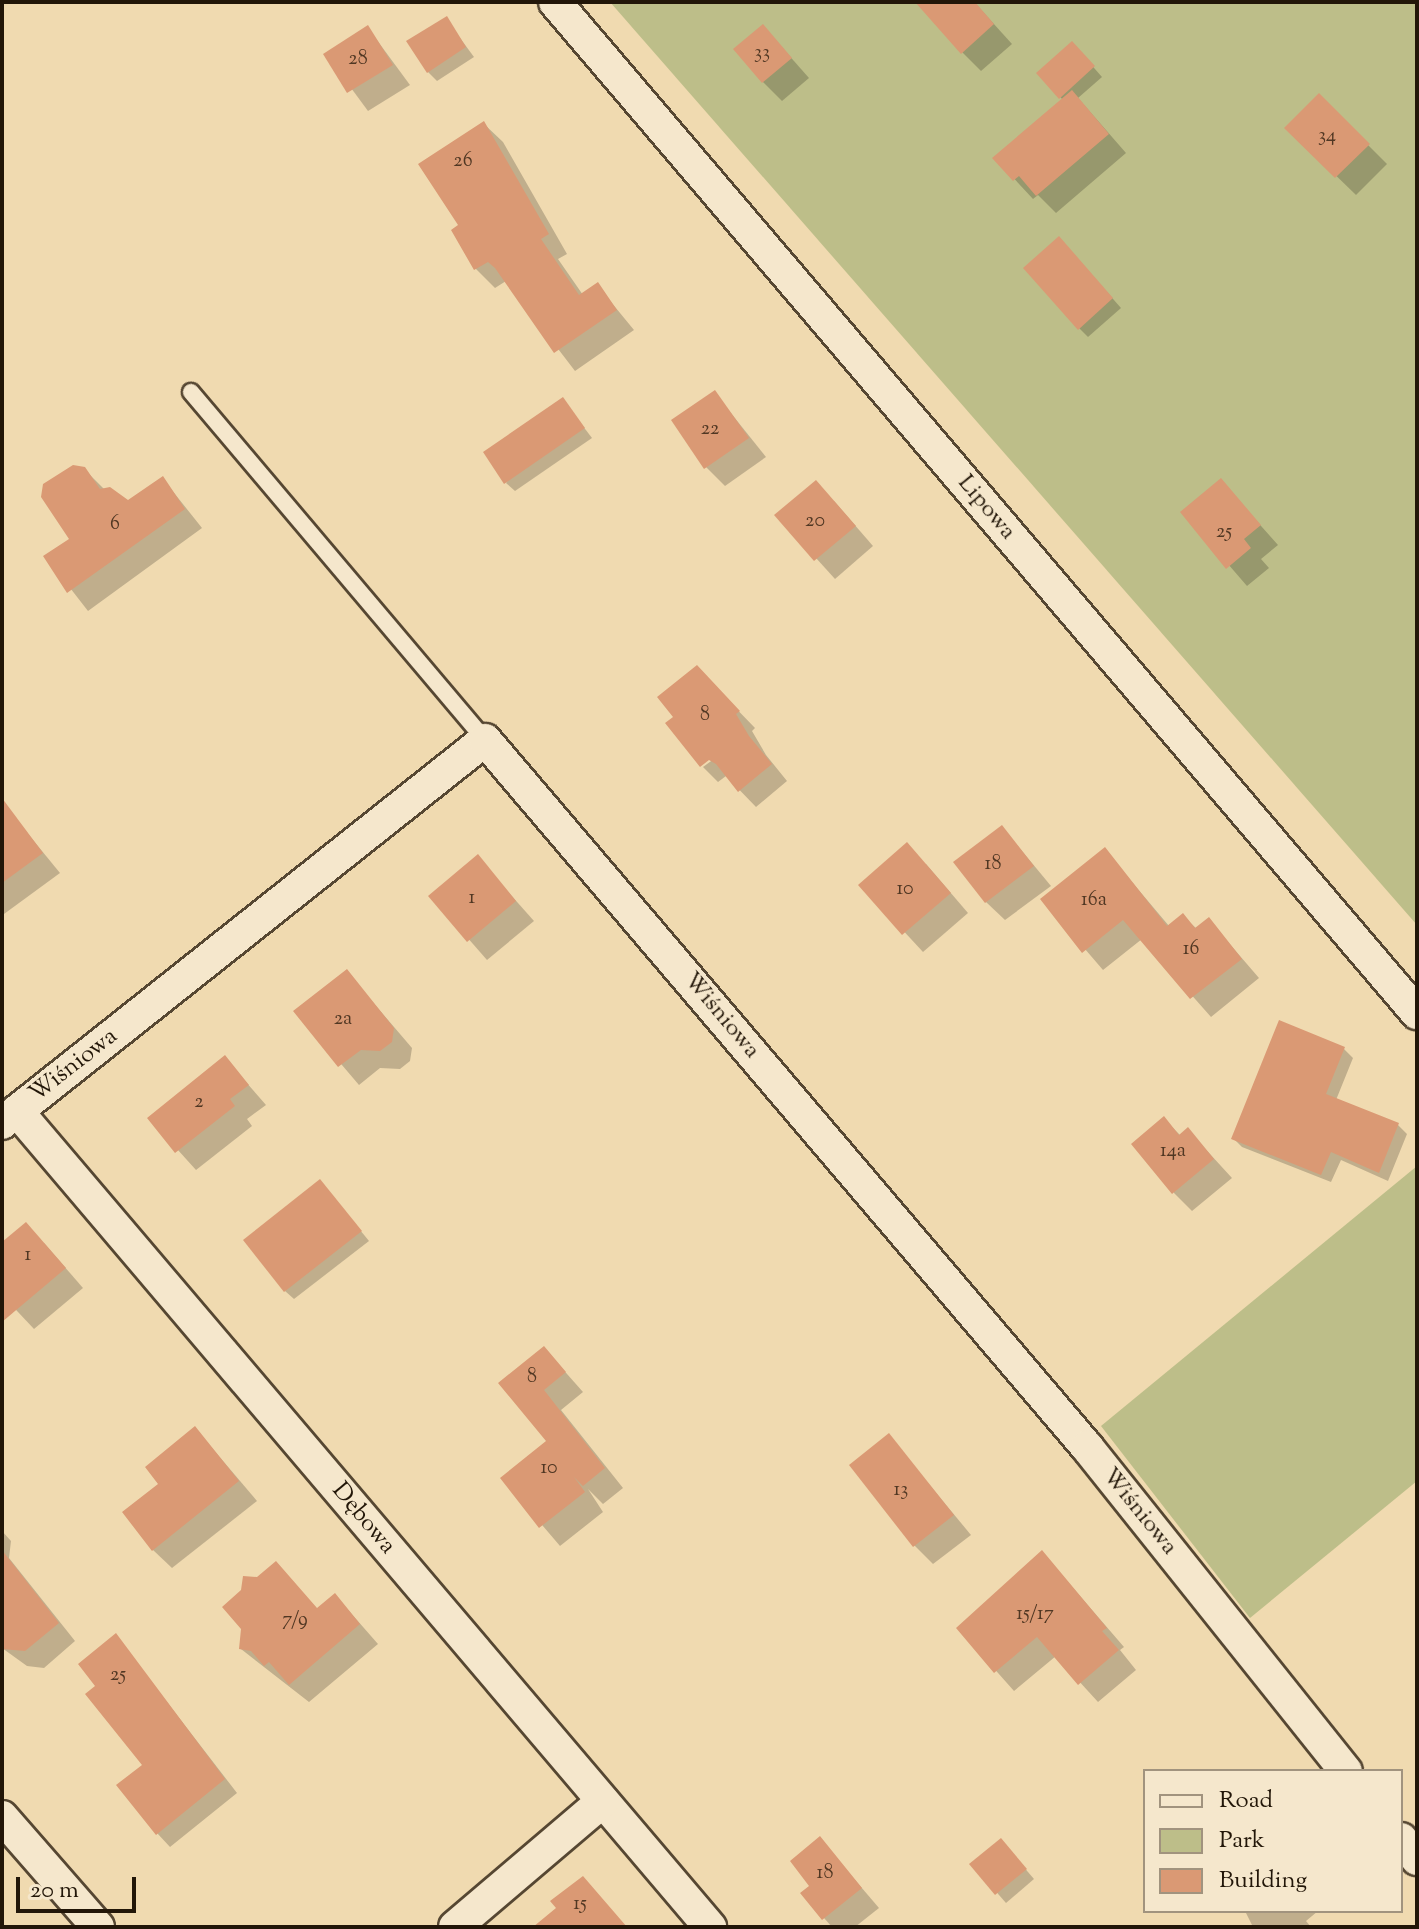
<!DOCTYPE html>
<meta charset="utf-8">
<style>
body{margin:0}
#map{position:relative;width:1419px;height:1929px;overflow:hidden;background:#f0dab0;font-family:"Sorts Mill Goudy",serif}
div>[style]{position:absolute}
.green>*{inset:0;background:#bdbe89}
.shadow>*{inset:0;background:#0003}
.building>*{inset:0;background:#da9974}
.roads{filter:drop-shadow(2px 0 #564732) drop-shadow(-2px 0 #564732) drop-shadow(0 2px #564732) drop-shadow(0 -2px #564732)}
.lane>*{height:16px;margin:-8px;padding:0 8px;transform-origin:8px;border-radius:8px;background:#f5e7cc}
.street>*{height:32px;margin:-16px;padding:0 16px;transform-origin:16px;border-radius:16px;background:#f5e7cc}
span{translate:-50% -50%;white-space:nowrap;text-align:center;line-height:1.15;-webkit-text-stroke:6px #f5e7cc;paint-order:stroke}
.number-label{font-size:20px;color:#503723}
.number-label span{-webkit-text-stroke-width:0}
.street-label{font-size:24px;color:#221608}
.frame{position:absolute;inset:0;border:4px solid #221608;pointer-events:none}
.legend{position:absolute;left:1143px;top:1769px;width:260px;height:144px;box-sizing:border-box;background:#f5e7cc;border:2px solid #a1937e;margin:0;padding:10px 14px;list-style:none;font-size:24px;color:#221608}
.legend li{display:flex;align-items:center;gap:16px;height:40px}
.legend b{width:40px;border:2px solid #a1937e}
.scale{position:absolute;left:16px;top:1877px;width:120px;height:36px;box-sizing:border-box;border:4px solid #221608;border-top:0;padding-left:10px;font-size:24px;line-height:28px;white-space:nowrap;color:#221608;-webkit-text-stroke:6px #f5e7cc;paint-order:stroke}
</style>
<div id="map">
<div class="green">
<i style="clip-path:polygon(610px 2px,1417px 2px,1417px 925px)"></i>
<i style="clip-path:polygon(1417px 1166px,1417px 1481px,1250px 1618px,1101px 1426px)"></i>
</div>
<div class="shadow">
<i style="clip-path:polygon(942px 2px,974px 2px,1012px 44px,981px 71px,962px 52px)"></i>
<i style="clip-path:polygon(446px 19px,474px 57px,437px 81px,428px 72px)"></i>
<i style="clip-path:polygon(763px 26px,809px 78px,782px 101px,763px 82px)"></i>
<i style="clip-path:polygon(368px 28px,410px 85px,368px 111px,326px 54px)"></i>
<i style="clip-path:polygon(1080px 52px,1102px 77px,1078px 98px,1126px 153px,1056px 213px,1038px 195px,1033px 199px,995px 158px,1063px 100px,1038px 73px)"></i>
<i style="clip-path:polygon(1319px 96px,1387px 164px,1356px 195px,1287px 128px)"></i>
<i style="clip-path:polygon(484px 124px,503px 142px,567px 254px,558px 259px,583px 295px,597px 285px,634px 330px,575px 371px,506px 281px,495px 288px,476px 269px,461px 226px)"></i>
<i style="clip-path:polygon(1068px 248px,1121px 308px,1088px 337px,1079px 328px)"></i>
<i style="clip-path:polygon(714px 392px,766px 457px,725px 486px,706px 467px)"></i>
<i style="clip-path:polygon(563px 400px,592px 438px,515px 491px,506px 483px)"></i>
<i style="clip-path:polygon(84px 469px,105px 490px,128px 502px,163px 479px,202px 528px,88px 611px,46px 557px,72px 540px)"></i>
<i style="clip-path:polygon(1221px 481px,1278px 545px,1261px 559px,1269px 568px,1247px 586px,1183px 512px)"></i>
<i style="clip-path:polygon(834px 501px,873px 546px,835px 579px,777px 515px)"></i>
<i style="clip-path:polygon(696px 667px,755px 728px,752px 731px,766px 755px,787px 781px,756px 807px,726px 776px,718px 782px,703px 767px,718px 756px,676px 717px)"></i>
<i style="clip-path:polygon(15px 818px,60px 873px,4px 914px,2px 827px)"></i>
<i style="clip-path:polygon(1002px 827px,1051px 886px,1005px 920px,986px 902px)"></i>
<i style="clip-path:polygon(1105px 850px,1169px 926px,1183px 916px,1197px 929px,1209px 920px,1259px 978px,1211px 1017px,1142px 939px,1103px 970px,1042px 899px)"></i>
<i style="clip-path:polygon(477px 857px,534px 921px,487px 960px,431px 896px)"></i>
<i style="clip-path:polygon(926px 864px,968px 913px,923px 952px,861px 885px)"></i>
<i style="clip-path:polygon(347px 972px,412px 1048px,410px 1061px,400px 1069px,380px 1068px,359px 1085px,296px 1011px)"></i>
<i style="clip-path:polygon(1344px 1049px,1353px 1058px,1336px 1100px,1398px 1125px,1407px 1134px,1388px 1181px,1341px 1160px,1331px 1182px,1242px 1147px,1233px 1138px)"></i>
<i style="clip-path:polygon(225px 1058px,266px 1105px,247px 1119px,252px 1126px,196px 1170px,149px 1118px)"></i>
<i style="clip-path:polygon(1164px 1119px,1181px 1136px,1188px 1130px,1232px 1178px,1192px 1211px,1174px 1193px)"></i>
<i style="clip-path:polygon(320px 1181px,369px 1241px,294px 1299px,285px 1291px)"></i>
<i style="clip-path:polygon(44px 1243px,83px 1288px,34px 1329px,2px 1295px,2px 1245px)"></i>
<i style="clip-path:polygon(544px 1348px,583px 1392px,561px 1410px,623px 1488px,603px 1504px,588px 1489px,603px 1512px,560px 1546px,502px 1478px,549px 1441px,501px 1383px)"></i>
<i style="clip-path:polygon(195px 1428px,257px 1501px,172px 1568px,153px 1550px,161px 1484px)"></i>
<i style="clip-path:polygon(889px 1436px,971px 1535px,933px 1564px,914px 1545px)"></i>
<i style="clip-path:polygon(2px 1531px,11px 1541px,9px 1558px,75px 1641px,44px 1668px,27px 1666px,2px 1648px)"></i>
<i style="clip-path:polygon(1042px 1552px,1124px 1647px,1120px 1650px,1136px 1670px,1098px 1702px,1056px 1656px,1014px 1691px,959px 1629px)"></i>
<i style="clip-path:polygon(276px 1563px,318px 1610px,335px 1595px,378px 1644px,309px 1702px,241px 1649px,258px 1579px)"></i>
<i style="clip-path:polygon(116px 1636px,237px 1793px,170px 1847px,157px 1833px,144px 1765px,98px 1686px)"></i>
<i style="clip-path:polygon(820px 1839px,879px 1908px,855px 1927px,832px 1927px,824px 1918px,812px 1886px)"></i>
<i style="clip-path:polygon(1009px 1850px,1034px 1879px,1006px 1903px,972px 1864px)"></i>
<i style="clip-path:polygon(1245px 1911px,1318px 1911px,1306px 1921px,1311px 1927px,1253px 1927px)"></i>
</div>
<div class="building">
<i style="clip-path:polygon(915px 2px,975px 2px,994px 24px,961px 54px)"></i>
<i style="clip-path:polygon(447px 16px,466px 47px,427px 73px,406px 41px)"></i>
<i style="clip-path:polygon(763px 24px,792px 58px,762px 83px,733px 49px)"></i>
<i style="clip-path:polygon(368px 25px,393px 65px,347px 93px,323px 54px)"></i>
<i style="clip-path:polygon(1072px 41px,1095px 66px,1059px 99px,1036px 73px)"></i>
<i style="clip-path:polygon(1072px 90px,1109px 134px,1036px 196px,1019px 176px,1013px 181px,992px 158px)"></i>
<i style="clip-path:polygon(1319px 93px,1370px 144px,1335px 178px,1284px 128px)"></i>
<i style="clip-path:polygon(484px 121px,549px 234px,541px 239px,579px 295px,598px 282px,617px 310px,554px 353px,495px 268px,488px 262px,474px 270px,451px 230px,458px 225px,418px 164px)"></i>
<i style="clip-path:polygon(1059px 236px,1113px 298px,1078px 330px,1023px 268px)"></i>
<i style="clip-path:polygon(715px 390px,749px 438px,704px 469px,671px 420px)"></i>
<i style="clip-path:polygon(563px 397px,585px 428px,504px 484px,483px 452px)"></i>
<i style="clip-path:polygon(73px 465px,85px 467px,100px 489px,110px 487px,128px 500px,163px 476px,185px 509px,67px 593px,43px 556px,69px 539px,41px 497px,43px 484px)"></i>
<i style="clip-path:polygon(1221px 478px,1261px 525px,1244px 539px,1251px 548px,1226px 569px,1180px 512px)"></i>
<i style="clip-path:polygon(816px 480px,856px 526px,814px 561px,774px 515px)"></i>
<i style="clip-path:polygon(697px 665px,740px 711px,736px 714px,749px 736px,772px 764px,738px 792px,716px 764px,709px 760px,700px 767px,665px 723px,673px 717px,657px 697px)"></i>
<i style="clip-path:polygon(2px 798px,43px 853px,2px 883px)"></i>
<i style="clip-path:polygon(1002px 825px,1034px 866px,985px 903px,953px 862px)"></i>
<i style="clip-path:polygon(907px 842px,951px 893px,902px 935px,858px 885px)"></i>
<i style="clip-path:polygon(1105px 847px,1167px 926px,1183px 913px,1195px 928px,1209px 917px,1242px 959px,1190px 999px,1123px 920px,1082px 953px,1040px 899px)"></i>
<i style="clip-path:polygon(478px 854px,516px 901px,467px 942px,428px 896px)"></i>
<i style="clip-path:polygon(347px 969px,394px 1028px,392px 1042px,380px 1051px,361px 1050px,338px 1067px,293px 1011px)"></i>
<i style="clip-path:polygon(1279px 1020px,1345px 1047px,1326px 1094px,1399px 1123px,1379px 1173px,1331px 1152px,1321px 1175px,1231px 1139px)"></i>
<i style="clip-path:polygon(225px 1055px,249px 1085px,230px 1099px,235px 1106px,175px 1153px,147px 1118px)"></i>
<i style="clip-path:polygon(1164px 1116px,1179px 1135px,1188px 1127px,1214px 1159px,1172px 1194px,1131px 1144px)"></i>
<i style="clip-path:polygon(320px 1179px,362px 1231px,284px 1292px,243px 1240px)"></i>
<i style="clip-path:polygon(26px 1222px,66px 1268px,2px 1322px,2px 1242px)"></i>
<i style="clip-path:polygon(544px 1346px,566px 1372px,544px 1390px,605px 1468px,583px 1486px,574px 1477px,585px 1492px,539px 1528px,500px 1478px,546px 1441px,498px 1383px)"></i>
<i style="clip-path:polygon(195px 1426px,239px 1481px,152px 1551px,122px 1512px,158px 1484px,145px 1467px)"></i>
<i style="clip-path:polygon(889px 1433px,954px 1515px,913px 1547px,849px 1465px)"></i>
<i style="clip-path:polygon(2px 1550px,59px 1623px,25px 1651px,2px 1649px)"></i>
<i style="clip-path:polygon(1042px 1550px,1107px 1628px,1102px 1631px,1119px 1650px,1078px 1685px,1037px 1637px,994px 1673px,956px 1628px)"></i>
<i style="clip-path:polygon(276px 1561px,317px 1608px,335px 1593px,360px 1624px,289px 1685px,269px 1662px,264px 1666px,251px 1651px,239px 1649px,241px 1629px,222px 1607px,241px 1590px,243px 1576px,257px 1577px)"></i>
<i style="clip-path:polygon(116px 1633px,225px 1779px,156px 1835px,116px 1785px,142px 1765px,85px 1694px,95px 1686px,78px 1664px)"></i>
<i style="clip-path:polygon(820px 1836px,862px 1888px,822px 1920px,800px 1893px,809px 1886px,790px 1861px)"></i>
<i style="clip-path:polygon(1001px 1838px,1027px 1869px,995px 1895px,969px 1864px)"></i>
<i style="clip-path:polygon(583px 1876px,627px 1927px,533px 1927px,556px 1908px,550px 1901px)"></i>
</div>
<div class="roads">
<div class="lane">
<i style="left:191px;top:392px;width:456px;rotate:49.8deg"></i>
</div>
<div class="street">
<i style="left:555px;top:2px;width:1329px;rotate:49.55deg"></i>
<i style="left:17px;top:1111px;width:1071px;rotate:49.66deg"></i>
<i style="left:2px;top:1123px;width:616px;rotate:-38.41deg"></i>
<i style="left:485px;top:740px;width:929px;rotate:49.59deg"></i>
<i style="left:1087px;top:1447px;width:415px;rotate:51.4deg"></i>
<i style="left:2px;top:1817px;width:146px;rotate:48.9deg"></i>
<i style="left:1401px;top:1839px;width:26px;rotate:51deg"></i>
<i style="left:455px;top:1927px;width:194px;rotate:-40.4deg"></i>
</div>
</div>
<div class="number-label">
<span style="left:762px;top:53px">33</span>
<span style="left:358px;top:59px">28</span>
<span style="left:1327px;top:136px">34</span>
<span style="left:463px;top:161px">26</span>
<span style="left:710px;top:429px">22</span>
<span style="left:815px;top:521px">20</span>
<span style="left:115px;top:524px">6</span>
<span style="left:1224px;top:532px">25</span>
<span style="left:705px;top:715px">8</span>
<span style="left:993px;top:864px">18</span>
<span style="left:905px;top:889px">10</span>
<span style="left:472px;top:898px">1</span>
<span style="left:1094px;top:900px">16a</span>
<span style="left:1191px;top:949px">16</span>
<span style="left:343px;top:1019px">2a</span>
<span style="left:199px;top:1102px">2</span>
<span style="left:1173px;top:1151px">14a</span>
<span style="left:28px;top:1255px">1</span>
<span style="left:532px;top:1377px">8</span>
<span style="left:549px;top:1468px">10</span>
<span style="left:901px;top:1490px">13</span>
<span style="left:1035px;top:1614px">15/17</span>
<span style="left:295px;top:1620px">7/9</span>
<span style="left:118px;top:1675px">25</span>
<span style="left:825px;top:1873px">18</span>
<span style="left:580px;top:1904px">15</span>
</div>
<div class="street-label">
<span style="left:986px;top:508px;rotate:50deg">Lipowa</span>
<span style="left:721px;top:1016px;rotate:50deg">Wiśniowa</span>
<span style="left:74px;top:1066px;rotate:-38deg">Wiśniowa</span>
<span style="left:1139px;top:1512px;rotate:51deg">Wiśniowa</span>
<span style="left:363px;top:1519px;rotate:50deg">Dębowa</span>
</div>
<div class="frame"></div>
<ul class="legend">
<li><b style="height:10px;background:#f5e7cc"></b>Road</li>
<li><b style="height:22px;background:#bdbe89"></b>Park</li>
<li><b style="height:22px;background:#da9974"></b>Building</li>
</ul>
<div class="scale">20 m</div>
</div>
